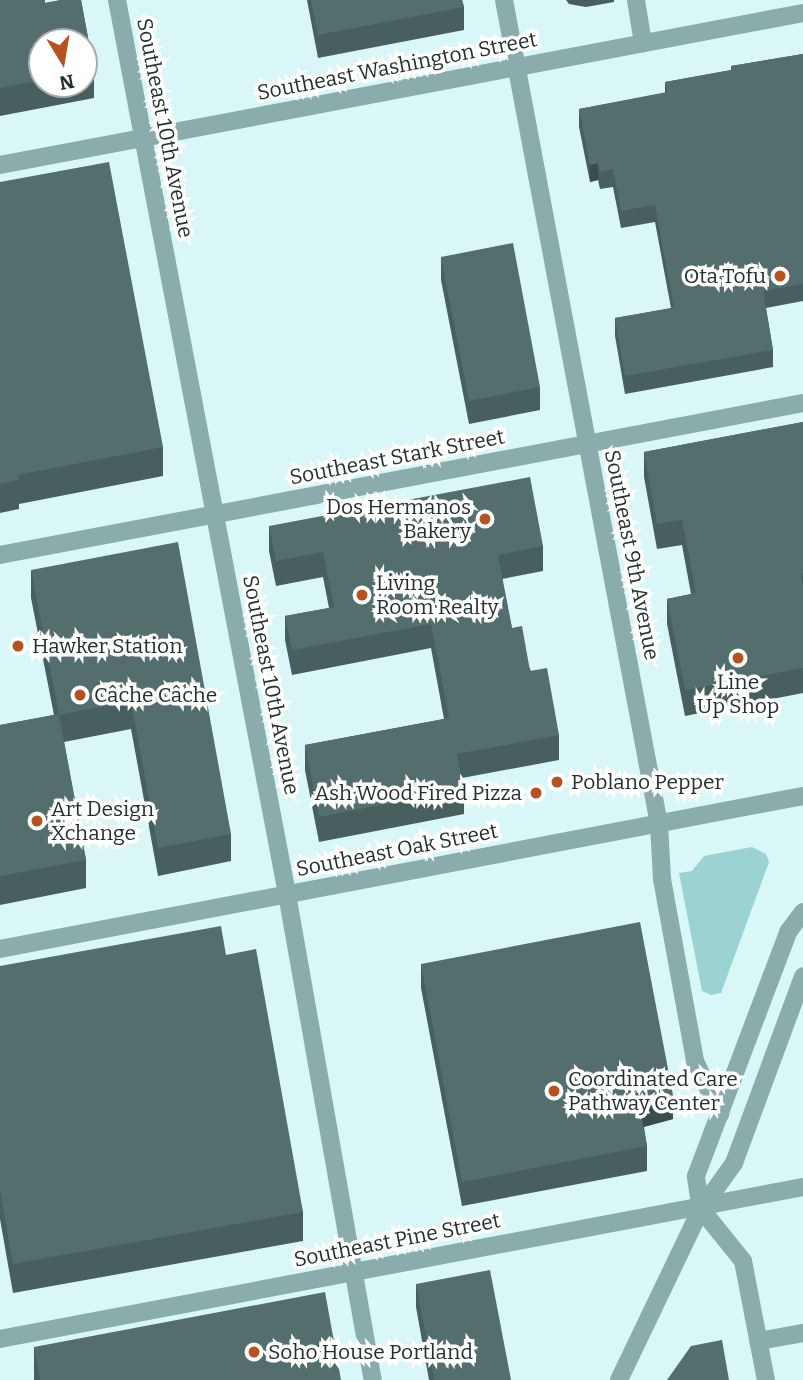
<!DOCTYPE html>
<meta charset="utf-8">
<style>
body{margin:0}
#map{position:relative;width:803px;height:1380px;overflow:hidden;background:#d8f7f6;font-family:Bitter,serif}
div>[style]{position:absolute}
.green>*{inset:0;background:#9ad3d2}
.service>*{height:18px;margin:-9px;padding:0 9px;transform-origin:9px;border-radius:9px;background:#8aacab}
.minor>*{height:18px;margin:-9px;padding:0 9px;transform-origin:9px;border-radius:9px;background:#8aacab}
.tertiary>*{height:18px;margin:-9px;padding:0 9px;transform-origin:9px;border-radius:9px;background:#8aacab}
.wall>*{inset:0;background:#475f5e}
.shaded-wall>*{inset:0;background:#3a4d4c}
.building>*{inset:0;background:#536e6d}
.dots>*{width:19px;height:19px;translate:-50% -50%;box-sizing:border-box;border:4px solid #fff;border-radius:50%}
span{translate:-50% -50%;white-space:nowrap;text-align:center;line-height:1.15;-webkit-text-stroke:7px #fff;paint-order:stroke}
.street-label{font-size:21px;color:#243030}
.poi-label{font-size:21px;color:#243030}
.right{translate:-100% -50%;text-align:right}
.left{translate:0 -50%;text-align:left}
.north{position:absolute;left:28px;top:28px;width:70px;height:70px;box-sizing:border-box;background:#fff;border:2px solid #a7acac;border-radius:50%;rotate:169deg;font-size:19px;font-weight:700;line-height:28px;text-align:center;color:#243030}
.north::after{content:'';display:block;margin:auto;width:24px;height:32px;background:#b6521f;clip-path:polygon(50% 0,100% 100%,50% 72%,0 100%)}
</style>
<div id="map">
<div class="green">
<i style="clip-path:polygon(752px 847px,766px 854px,769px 862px,721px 993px,711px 995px,702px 991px,679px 873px,692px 871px,704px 856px)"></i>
</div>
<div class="service">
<i style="left:636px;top:0;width:44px;rotate:80.8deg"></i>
<i style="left:758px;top:1341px;width:46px;rotate:-10.1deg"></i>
</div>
<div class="minor">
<i style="left:117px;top:0;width:910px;rotate:79.23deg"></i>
<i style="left:287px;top:894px;width:494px;rotate:80deg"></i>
<i style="left:504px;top:0;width:838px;rotate:79.35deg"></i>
<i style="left:659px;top:824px;width:55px;rotate:86.9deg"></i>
<i style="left:662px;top:879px;width:185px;rotate:79.7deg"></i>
<i style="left:695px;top:1061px;width:59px;rotate:64.7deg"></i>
<i style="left:0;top:165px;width:817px;rotate:-10.72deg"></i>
<i style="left:0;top:949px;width:817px;rotate:-10.79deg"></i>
<i style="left:701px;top:1209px;width:67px;rotate:51.1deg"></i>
<i style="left:743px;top:1261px;width:121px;rotate:79.1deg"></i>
<i style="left:0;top:1339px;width:817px;rotate:-10.72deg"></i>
</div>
<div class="tertiary">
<i style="left:0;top:555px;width:817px;rotate:-10.72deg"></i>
<i style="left:701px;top:1209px;width:33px;rotate:-99deg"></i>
<i style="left:696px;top:1176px;width:261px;rotate:-69.3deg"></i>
<i style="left:788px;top:932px;width:25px;rotate:-53deg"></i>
<i style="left:619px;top:1380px;width:190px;rotate:-64.4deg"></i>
<i style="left:701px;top:1209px;width:57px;rotate:-54.3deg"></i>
<i style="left:734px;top:1163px;width:199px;rotate:-69.7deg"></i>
</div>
<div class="wall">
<i style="clip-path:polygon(evenodd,0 0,45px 0,45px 3px,61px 0,81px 0,94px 70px,94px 98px,0 116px,0 0,42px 42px,84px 42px,84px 84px,42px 84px,42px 42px)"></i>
<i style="clip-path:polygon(307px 0,462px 0,464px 7px,464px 30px,318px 58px)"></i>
<i style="clip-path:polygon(566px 0,614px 0,614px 2px,586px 7px,569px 4px)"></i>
<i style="clip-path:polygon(803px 54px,803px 301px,766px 308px,773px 350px,773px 367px,625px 394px,615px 336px,615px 318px,671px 308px,655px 222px,621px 228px,613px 187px,600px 189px,598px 180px,590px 182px,579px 127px,579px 109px,665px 93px,665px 82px,731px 70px,731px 66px)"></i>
<i style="clip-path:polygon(0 182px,163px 447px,163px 476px,19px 504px,19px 509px,0 513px)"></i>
<i style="clip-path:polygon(441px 257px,540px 387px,540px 410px,469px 424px,441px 280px)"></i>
<i style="clip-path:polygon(803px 422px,803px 693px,685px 716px,667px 624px,667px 599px,691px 594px,682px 545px,657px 549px,644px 477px,644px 452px)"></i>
<i style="clip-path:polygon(269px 526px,543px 546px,543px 571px,502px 579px,512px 628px,559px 735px,559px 760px,462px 778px,464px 789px,464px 814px,319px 842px,305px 770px,305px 745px,444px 719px,431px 648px,292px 675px,285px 640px,285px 616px,329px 608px,323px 577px,276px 586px,269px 551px)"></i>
<i style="clip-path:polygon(31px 570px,231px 834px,231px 861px,158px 876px,131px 729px,64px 742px,86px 860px,86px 888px,0 905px,0 725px,54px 715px,31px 598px)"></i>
<i style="clip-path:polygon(226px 955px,303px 1212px,303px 1241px,13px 1293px,0 1219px,0 966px)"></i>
<i style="clip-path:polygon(421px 964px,673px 1119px,644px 1127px,647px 1146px,647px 1171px,462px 1206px,421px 988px)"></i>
<i style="clip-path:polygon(416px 1284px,511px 1380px,429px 1380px,416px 1307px)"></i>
<i style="clip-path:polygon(34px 1347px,341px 1380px,34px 1380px)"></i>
</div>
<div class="shaded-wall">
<i style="clip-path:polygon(598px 163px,598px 180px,590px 182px,590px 165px)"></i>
<i style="clip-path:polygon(673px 1095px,673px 1119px,639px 1128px,639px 1104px)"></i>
</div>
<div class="building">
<i style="clip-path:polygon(0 0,45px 0,45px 3px,61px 0,81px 0,94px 70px,84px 72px,84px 42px,42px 42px,42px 80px,0 88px)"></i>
<i style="clip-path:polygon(311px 0,462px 0,464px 7px,318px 35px)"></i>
<i style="clip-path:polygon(803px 54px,803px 284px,763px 291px,773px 350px,625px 376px,615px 318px,674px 308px,655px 205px,621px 211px,613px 169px,600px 172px,598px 163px,590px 165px,579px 109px,667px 92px,665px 82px,732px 70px,731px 66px)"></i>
<i style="clip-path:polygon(109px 162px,163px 447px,18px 475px,19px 480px,0 484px,0 182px)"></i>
<i style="clip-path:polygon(513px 243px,540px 387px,469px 401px,441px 257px)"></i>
<i style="clip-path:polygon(803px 422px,803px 573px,801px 573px,803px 586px,803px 668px,685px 690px,667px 599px,696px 593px,682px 520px,657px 524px,644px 452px)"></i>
<i style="clip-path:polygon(530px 477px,543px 546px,498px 555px,512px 628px,522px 626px,530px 671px,547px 668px,559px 735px,457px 754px,464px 789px,319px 817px,305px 745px,449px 718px,431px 624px,292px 650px,285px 616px,334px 607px,323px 552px,276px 561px,269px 526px)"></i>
<i style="clip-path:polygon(178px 542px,231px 834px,158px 848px,131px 701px,59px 715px,31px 570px)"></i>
<i style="clip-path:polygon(59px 714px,86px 860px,0 876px,0 725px)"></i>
<i style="clip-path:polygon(640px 922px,673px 1095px,639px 1104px,647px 1146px,462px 1182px,421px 964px)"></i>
<i style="clip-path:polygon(221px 926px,226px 955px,256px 949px,303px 1212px,13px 1264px,0 1191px,0 966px)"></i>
<i style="clip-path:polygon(490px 1270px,511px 1380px,434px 1380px,416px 1284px)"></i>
<i style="clip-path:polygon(325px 1292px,341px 1380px,40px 1380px,34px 1347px)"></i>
<i style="clip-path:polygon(722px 1340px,729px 1380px,667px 1380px,691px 1346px)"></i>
</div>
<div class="dots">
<i style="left:780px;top:276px;background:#b6521f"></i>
<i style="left:485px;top:519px;background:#b6521f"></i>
<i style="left:362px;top:595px;background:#b6521f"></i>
<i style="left:18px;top:646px;background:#b6521f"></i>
<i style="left:738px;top:658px;background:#b6521f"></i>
<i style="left:80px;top:695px;background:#b6521f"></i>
<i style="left:557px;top:782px;background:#b6521f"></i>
<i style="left:536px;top:793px;background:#b6521f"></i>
<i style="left:37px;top:821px;background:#b6521f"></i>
<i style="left:554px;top:1091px;background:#b6521f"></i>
<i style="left:254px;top:1352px;background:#b6521f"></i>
</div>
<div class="street-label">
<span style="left:397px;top:66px;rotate:-11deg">Southeast Washington Street</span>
<span style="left:165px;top:128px;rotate:79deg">Southeast 10th Avenue</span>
<span style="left:397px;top:457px;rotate:-11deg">Southeast Stark Street</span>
<span style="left:632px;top:555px;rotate:79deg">Southeast 9th Avenue</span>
<span style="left:271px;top:685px;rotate:79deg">Southeast 10th Avenue</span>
<span style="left:397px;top:850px;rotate:-11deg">Southeast Oak Street</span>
<span style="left:397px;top:1240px;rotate:-11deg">Southeast Pine Street</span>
</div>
<div class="poi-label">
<span class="right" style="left:766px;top:276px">Ota Tofu</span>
<span class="right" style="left:471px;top:519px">Dos Hermanos<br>Bakery</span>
<span class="left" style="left:376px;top:595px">Living<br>Room Realty</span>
<span class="left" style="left:32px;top:646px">Hawker Station</span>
<span style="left:738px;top:694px">Line<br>Up Shop</span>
<span class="left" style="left:94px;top:695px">Câche Câche</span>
<span class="left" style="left:571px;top:782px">Poblano Pepper</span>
<span class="right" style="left:522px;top:793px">Ash Wood Fired Pizza</span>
<span class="left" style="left:51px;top:821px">Art Design<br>Xchange</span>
<span class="left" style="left:568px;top:1091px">Coordinated Care<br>Pathway Center</span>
<span class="left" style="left:268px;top:1352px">Soho House Portland</span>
</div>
<div class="north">N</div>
</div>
